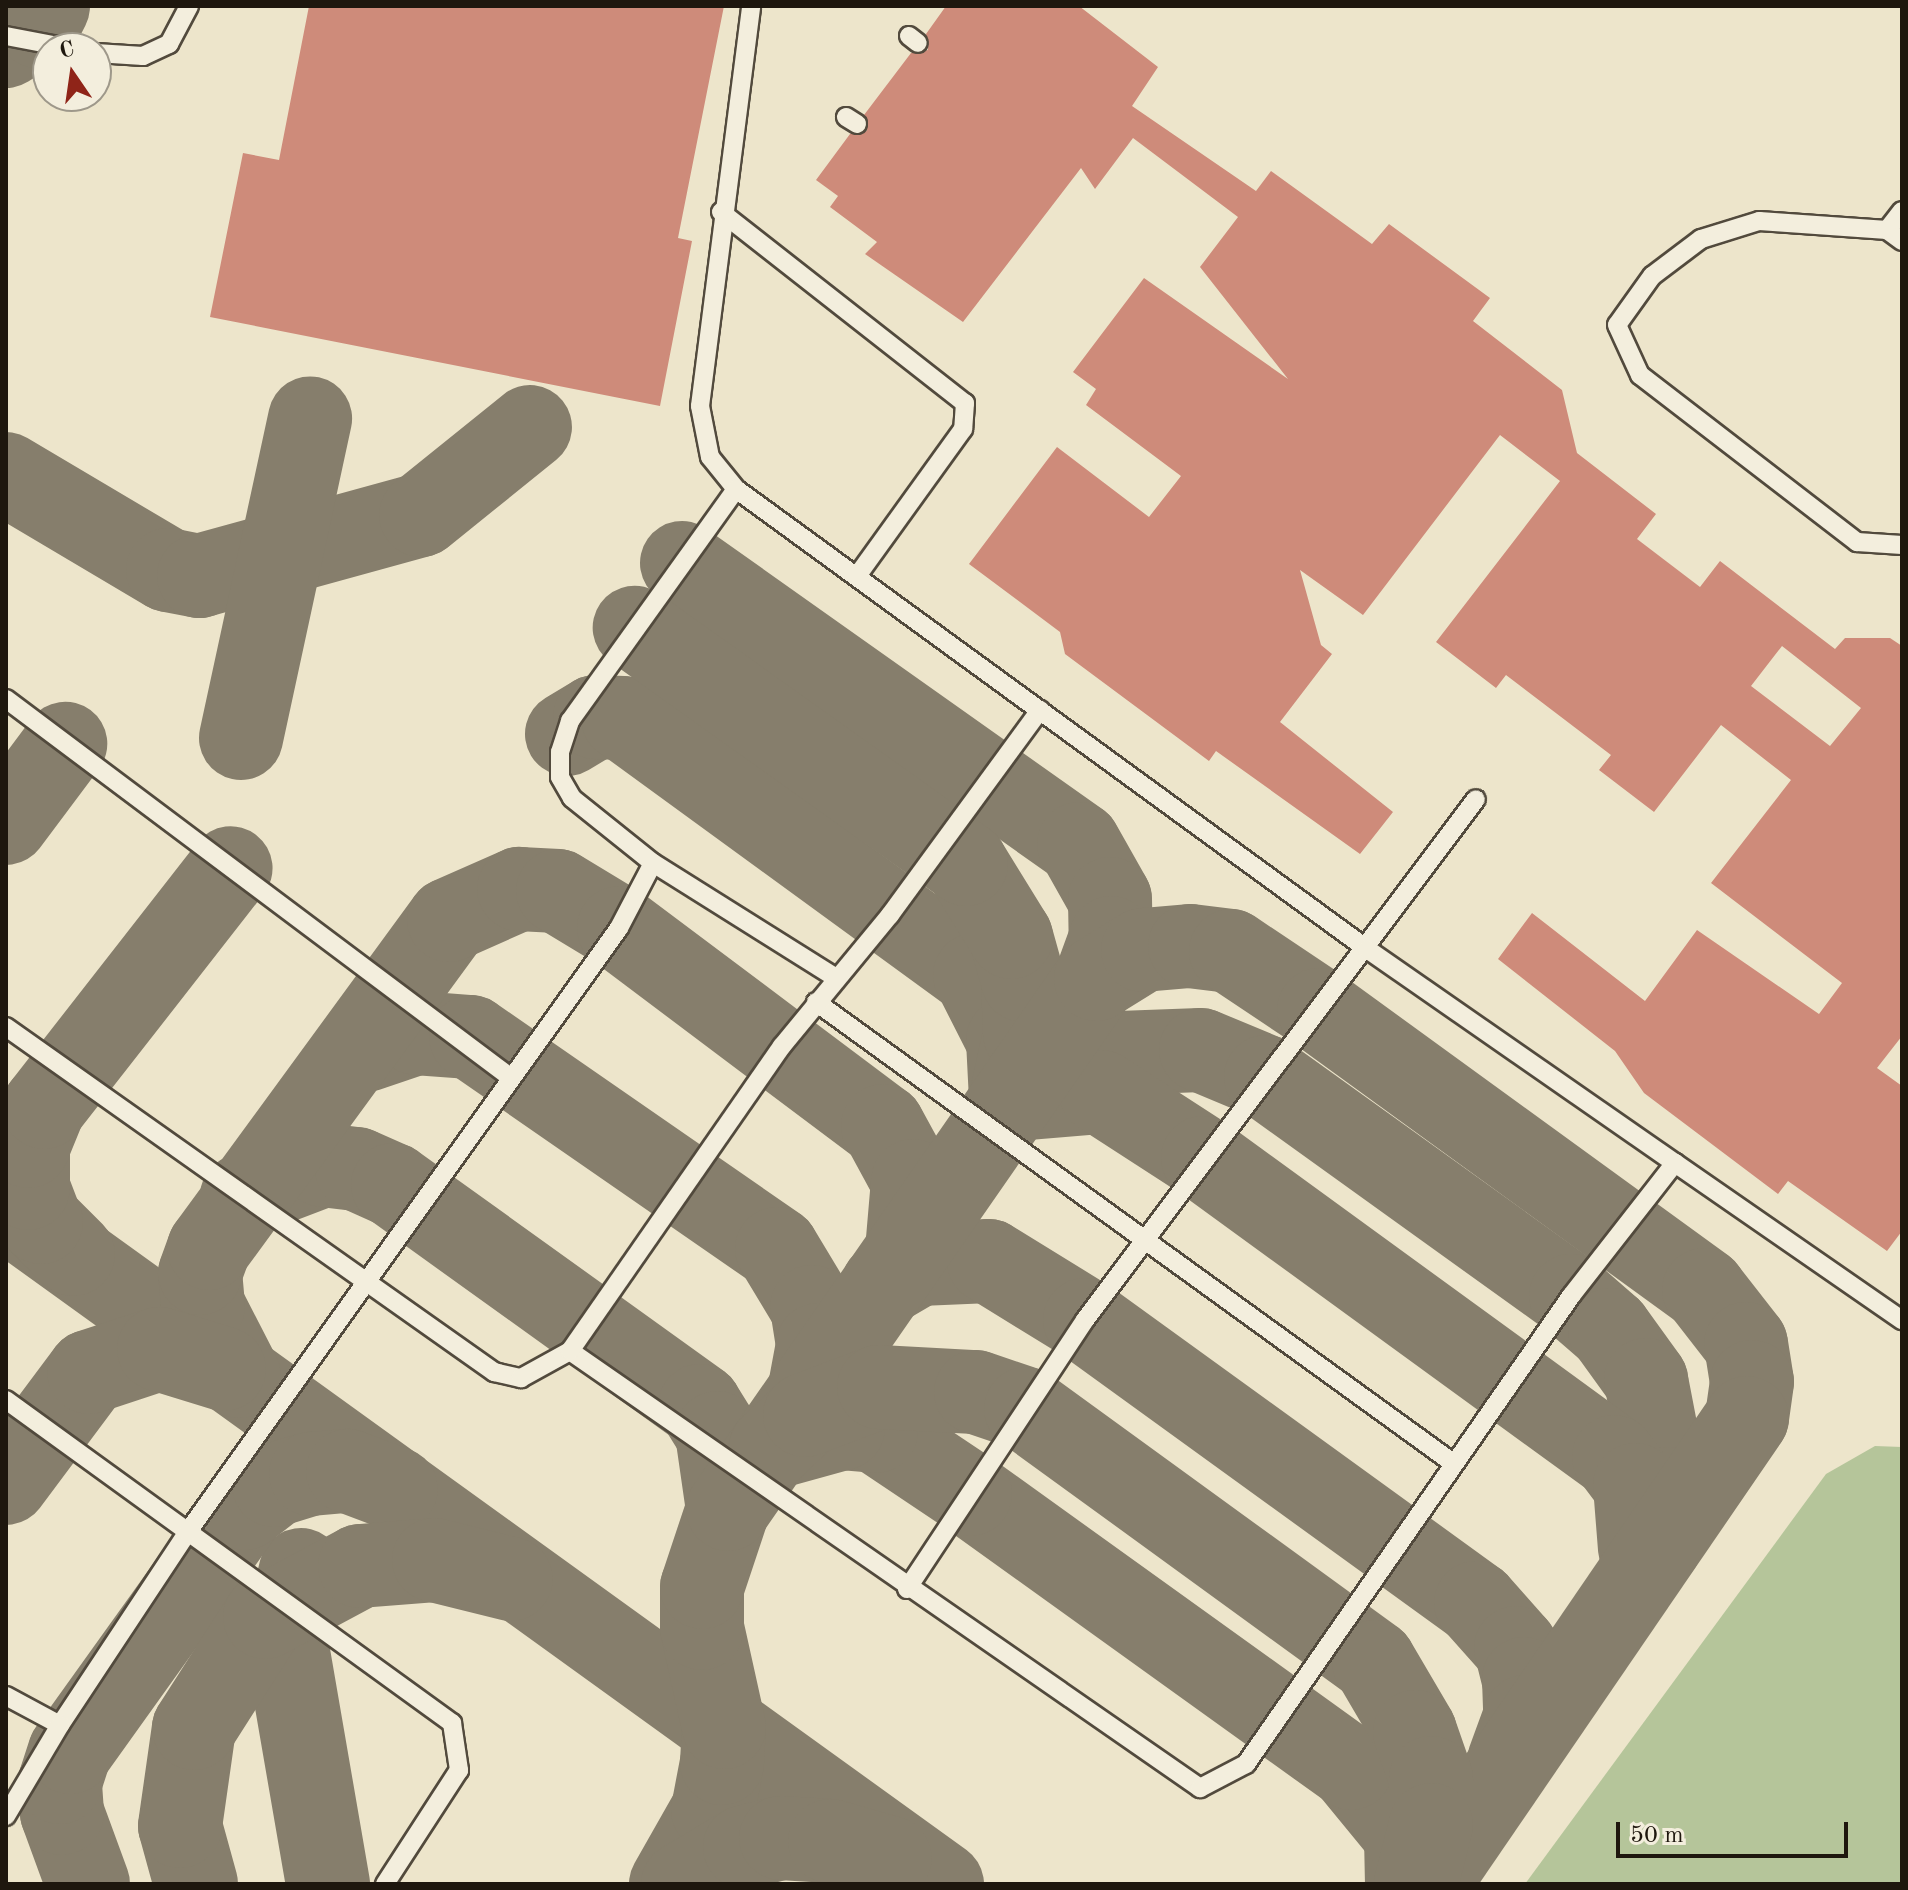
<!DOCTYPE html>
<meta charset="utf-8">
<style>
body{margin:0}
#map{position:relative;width:1908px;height:1890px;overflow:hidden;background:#ede5cb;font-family:"Old Standard TT",serif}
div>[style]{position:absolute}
.green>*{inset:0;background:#b5c59a}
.taxiway>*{height:84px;margin:-42px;padding:0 42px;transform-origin:42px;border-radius:42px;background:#867e6c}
.building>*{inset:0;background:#ce8b7a}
.roads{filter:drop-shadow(2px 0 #524a3d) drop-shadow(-2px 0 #524a3d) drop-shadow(0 2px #524a3d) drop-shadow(0 -2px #524a3d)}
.service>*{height:18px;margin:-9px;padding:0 9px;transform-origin:9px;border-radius:9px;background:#f3eedd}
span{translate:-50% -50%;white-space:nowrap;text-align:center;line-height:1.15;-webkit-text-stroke:6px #f3eedd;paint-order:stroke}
.frame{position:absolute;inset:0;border:8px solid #1e170e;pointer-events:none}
.north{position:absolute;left:32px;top:32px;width:80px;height:80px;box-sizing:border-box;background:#f3eedd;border:2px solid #9e988a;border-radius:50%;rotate:347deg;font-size:22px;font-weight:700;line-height:32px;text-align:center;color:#1e170e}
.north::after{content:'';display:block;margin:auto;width:28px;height:36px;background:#8f2418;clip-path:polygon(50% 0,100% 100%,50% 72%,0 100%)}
.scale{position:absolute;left:1616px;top:1822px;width:232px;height:36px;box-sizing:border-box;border:4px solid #1e170e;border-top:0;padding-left:10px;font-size:24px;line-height:28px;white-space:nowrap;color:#1e170e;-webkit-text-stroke:6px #f3eedd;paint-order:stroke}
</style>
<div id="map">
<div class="green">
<i style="clip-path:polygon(1875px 1446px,1902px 1447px,1902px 1884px,1525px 1884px,1826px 1474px)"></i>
</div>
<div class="taxiway">
<i style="left:6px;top:46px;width:38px;rotate:-32deg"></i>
<i style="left:38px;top:26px;width:22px;rotate:-63deg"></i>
<i style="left:6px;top:474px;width:188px;rotate:30.7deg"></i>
<i style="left:168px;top:570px;width:32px;rotate:11deg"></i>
<i style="left:199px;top:576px;width:230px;rotate:-15.4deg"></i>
<i style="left:421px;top:515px;width:140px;rotate:-38.9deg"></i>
<i style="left:682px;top:563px;width:486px;rotate:35.3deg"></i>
<i style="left:1079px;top:844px;width:63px;rotate:60.6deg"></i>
<i style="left:1110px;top:899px;width:39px;rotate:89deg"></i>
<i style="left:1111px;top:938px;width:44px;rotate:110.1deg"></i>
<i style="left:567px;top:734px;width:33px;rotate:-31deg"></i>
<i style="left:595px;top:717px;width:28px;rotate:2deg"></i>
<i style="left:623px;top:718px;width:436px;rotate:36.1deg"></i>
<i style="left:975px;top:975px;width:73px;rotate:63.1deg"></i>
<i style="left:1008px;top:1040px;width:59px;rotate:87.1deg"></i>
<i style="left:1011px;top:1099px;width:66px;rotate:-77.8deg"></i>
<i style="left:1025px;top:1034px;width:54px;rotate:-92.1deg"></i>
<i style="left:1023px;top:980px;width:45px;rotate:-105.6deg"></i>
<i style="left:1011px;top:937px;width:86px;rotate:-121.7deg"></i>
<i style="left:966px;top:864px;width:407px;rotate:-144.5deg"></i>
<i style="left:241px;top:738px;width:327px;rotate:-77.8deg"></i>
<i style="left:6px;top:823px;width:99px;rotate:-53.2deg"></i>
<i style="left:366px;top:1050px;width:53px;rotate:-18.8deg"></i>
<i style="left:416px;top:1033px;width:55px;rotate:4.2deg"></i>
<i style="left:471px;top:1037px;width:372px;rotate:34.7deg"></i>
<i style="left:777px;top:1249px;width:68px;rotate:58.9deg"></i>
<i style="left:812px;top:1307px;width:38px;rotate:81deg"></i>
<i style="left:818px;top:1345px;width:49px;rotate:100.6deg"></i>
<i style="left:1027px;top:1078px;width:70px;rotate:-20deg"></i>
<i style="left:1093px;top:1054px;width:108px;rotate:-2.1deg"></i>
<i style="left:1201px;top:1050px;width:70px;rotate:22.6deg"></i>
<i style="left:1266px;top:1077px;width:375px;rotate:35.7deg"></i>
<i style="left:1571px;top:1296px;width:52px;rotate:41.1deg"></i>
<i style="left:1610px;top:1330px;width:62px;rotate:54.2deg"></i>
<i style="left:1646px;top:1380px;width:111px;rotate:79.1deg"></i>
<i style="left:1667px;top:1489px;width:56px;rotate:97.1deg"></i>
<i style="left:1017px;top:1099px;width:84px;rotate:-4.8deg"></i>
<i style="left:1101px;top:1092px;width:121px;rotate:32.9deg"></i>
<i style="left:1203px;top:1158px;width:508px;rotate:36.04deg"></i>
<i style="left:1614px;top:1457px;width:35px;rotate:53deg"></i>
<i style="left:1635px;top:1485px;width:64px;rotate:85.5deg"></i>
<i style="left:242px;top:1196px;width:87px;rotate:-20.9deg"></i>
<i style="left:323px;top:1165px;width:34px;rotate:7deg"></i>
<i style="left:357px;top:1169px;width:39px;rotate:24deg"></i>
<i style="left:393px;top:1185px;width:378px;rotate:35.7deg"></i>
<i style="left:700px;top:1406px;width:32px;rotate:58deg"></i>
<i style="left:717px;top:1433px;width:77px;rotate:81.8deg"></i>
<i style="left:6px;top:1209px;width:1154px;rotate:35.8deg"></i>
<i style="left:73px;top:1254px;width:45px;rotate:-135deg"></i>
<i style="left:41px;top:1222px;width:36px;rotate:-111deg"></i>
<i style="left:28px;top:1188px;width:42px;rotate:-90deg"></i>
<i style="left:28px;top:1146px;width:42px;rotate:-67.7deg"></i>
<i style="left:44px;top:1107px;width:303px;rotate:-52deg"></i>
<i style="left:883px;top:1285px;width:42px;rotate:-30.3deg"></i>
<i style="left:919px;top:1264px;width:70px;rotate:-2.5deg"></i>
<i style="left:989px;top:1261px;width:113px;rotate:31.6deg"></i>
<i style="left:1085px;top:1320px;width:483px;rotate:35.9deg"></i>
<i style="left:1476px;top:1603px;width:60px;rotate:48.4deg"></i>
<i style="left:1516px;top:1648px;width:32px;rotate:76deg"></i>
<i style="left:1524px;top:1679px;width:38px;rotate:88deg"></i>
<i style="left:1525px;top:1717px;width:47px;rotate:110deg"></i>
<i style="left:239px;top:1376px;width:79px;rotate:-117.2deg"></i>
<i style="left:203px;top:1306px;width:33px;rotate:-95deg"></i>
<i style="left:200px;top:1273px;width:27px;rotate:-70deg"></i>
<i style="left:209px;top:1248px;width:406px;rotate:-53.8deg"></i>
<i style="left:449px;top:920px;width:77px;rotate:-23.9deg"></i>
<i style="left:519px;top:889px;width:39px;rotate:3deg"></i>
<i style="left:558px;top:891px;width:71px;rotate:31.2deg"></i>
<i style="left:619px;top:928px;width:330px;rotate:36.9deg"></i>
<i style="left:883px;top:1126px;width:63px;rotate:61.4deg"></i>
<i style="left:913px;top:1181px;width:70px;rotate:94.9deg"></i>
<i style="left:6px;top:1483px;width:139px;rotate:-53.2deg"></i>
<i style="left:89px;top:1372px;width:74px;rotate:-18.2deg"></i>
<i style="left:159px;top:1349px;width:68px;rotate:17.1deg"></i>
<i style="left:301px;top:1570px;width:67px;rotate:103.8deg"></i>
<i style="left:285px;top:1635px;width:253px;rotate:80.2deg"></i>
<i style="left:88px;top:1884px;width:76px;rotate:-110.1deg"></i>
<i style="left:62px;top:1813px;width:31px;rotate:-94deg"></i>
<i style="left:60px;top:1782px;width:32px;rotate:-72deg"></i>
<i style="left:70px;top:1752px;width:300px;rotate:-54.4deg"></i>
<i style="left:245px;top:1508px;width:37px;rotate:-38deg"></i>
<i style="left:274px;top:1485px;width:39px;rotate:-17deg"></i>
<i style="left:311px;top:1474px;width:37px;rotate:-5deg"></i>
<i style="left:348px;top:1471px;width:51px;rotate:20.6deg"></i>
<i style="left:196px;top:1884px;width:60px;rotate:-105.4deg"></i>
<i style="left:180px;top:1826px;width:99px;rotate:-81.9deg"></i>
<i style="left:194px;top:1728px;width:132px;rotate:-57.4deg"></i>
<i style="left:265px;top:1617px;width:108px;rotate:-28.2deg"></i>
<i style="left:360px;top:1566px;width:74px;rotate:-4.6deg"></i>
<i style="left:434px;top:1560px;width:79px;rotate:13.9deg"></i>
<i style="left:671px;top:1884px;width:85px;rotate:-60.4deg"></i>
<i style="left:713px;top:1810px;width:48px;rotate:-79.2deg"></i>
<i style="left:722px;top:1763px;width:36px;rotate:-87deg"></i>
<i style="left:724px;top:1727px;width:101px;rotate:-102.5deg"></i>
<i style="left:702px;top:1628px;width:41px;rotate:-90deg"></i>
<i style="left:702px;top:1587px;width:82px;rotate:-71.6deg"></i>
<i style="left:728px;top:1509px;width:645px;rotate:-55.23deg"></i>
<i style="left:1096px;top:979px;width:55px;rotate:-31.7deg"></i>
<i style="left:1143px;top:950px;width:47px;rotate:-4.9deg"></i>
<i style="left:1190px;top:946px;width:41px;rotate:7deg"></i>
<i style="left:1231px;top:951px;width:106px;rotate:33.8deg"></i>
<i style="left:1319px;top:1010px;width:476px;rotate:36deg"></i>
<i style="left:1704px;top:1290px;width:68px;rotate:52.1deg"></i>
<i style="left:1746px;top:1344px;width:38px;rotate:81deg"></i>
<i style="left:1752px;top:1382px;width:36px;rotate:98deg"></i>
<i style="left:1747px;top:1418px;width:565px;rotate:124.39deg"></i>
<i style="left:683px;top:1884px;width:72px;rotate:-30.8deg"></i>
<i style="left:745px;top:1847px;width:37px;rotate:-14deg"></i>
<i style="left:781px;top:1838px;width:49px;rotate:3.5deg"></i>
<i style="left:830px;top:1841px;width:62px;rotate:15.8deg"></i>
<i style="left:1407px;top:1884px;width:49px;rotate:-91.2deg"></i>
<i style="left:1406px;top:1835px;width:87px;rotate:-129.4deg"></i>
<i style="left:1351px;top:1768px;width:469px;rotate:-144.3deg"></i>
<i style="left:970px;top:1494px;width:113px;rotate:-146.2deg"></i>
<i style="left:876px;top:1431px;width:33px;rotate:-175deg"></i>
<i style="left:843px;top:1428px;width:75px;rotate:164.5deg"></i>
<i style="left:771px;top:1448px;width:47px;rotate:-44.1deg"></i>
<i style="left:805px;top:1415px;width:79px;rotate:-20.7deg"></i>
<i style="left:879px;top:1387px;width:97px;rotate:3deg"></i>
<i style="left:976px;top:1392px;width:53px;rotate:18.8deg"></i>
<i style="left:1026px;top:1409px;width:430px;rotate:36deg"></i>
<i style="left:1374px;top:1662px;width:81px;rotate:59.6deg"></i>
<i style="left:1415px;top:1732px;width:49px;rotate:70.8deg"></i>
<i style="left:1431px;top:1778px;width:47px;rotate:90deg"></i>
<i style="left:1431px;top:1825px;width:61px;rotate:104.3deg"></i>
</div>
<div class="building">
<i style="clip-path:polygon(309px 6px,724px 6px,678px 238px,692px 241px,660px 406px,210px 317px,243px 153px,279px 160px)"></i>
<i style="clip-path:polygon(evenodd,946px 6px,1079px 6px,1158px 67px,1132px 106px,1256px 191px,1271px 171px,1372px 244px,1389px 224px,1490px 298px,1473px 321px,1562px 390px,1577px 453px,1656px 514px,1637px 539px,1700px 587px,1720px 561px,1835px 649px,1845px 638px,1890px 638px,1902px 646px,1902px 1036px,1877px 1068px,1902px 1086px,1902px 1231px,1887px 1251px,1788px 1181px,1778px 1194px,1644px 1093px,1615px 1051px,1498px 959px,1532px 913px,1645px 1001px,1697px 930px,1819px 1014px,1842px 983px,1711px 883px,1791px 780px,1721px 725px,1654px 812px,1599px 770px,1611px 755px,1506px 675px,1496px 688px,1436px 642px,1560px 481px,1500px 435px,1363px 615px,1300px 570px,1321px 645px,1332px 654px,1280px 722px,1393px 812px,1360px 854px,1216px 751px,1209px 761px,1065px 654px,1060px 632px,969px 564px,1057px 447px,1149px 517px,1181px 476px,1086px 405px,1096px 389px,1073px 372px,1144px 278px,1288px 379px,1200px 267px,1238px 217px,1133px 138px,1095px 189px,1081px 168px,963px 322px,865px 254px,877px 242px,830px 207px,838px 196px,816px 180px,850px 134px,867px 131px,864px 115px,911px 53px,928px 50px,926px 34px,946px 6px,1782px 646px,1861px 708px,1830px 746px,1751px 686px,1782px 646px)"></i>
</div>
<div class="roads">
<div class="service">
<i style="left:6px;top:36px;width:64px;rotate:10.8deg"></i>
<i style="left:909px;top:36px;width:11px;rotate:38deg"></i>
<i style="left:96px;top:53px;width:47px;rotate:3.7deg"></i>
<i style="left:143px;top:56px;width:29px;rotate:-25deg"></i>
<i style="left:169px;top:44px;width:43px;rotate:-62.2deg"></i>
<i style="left:846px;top:117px;width:13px;rotate:32deg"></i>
<i style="left:721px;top:212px;width:310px;rotate:38.1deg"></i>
<i style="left:965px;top:403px;width:26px;rotate:94deg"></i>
<i style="left:963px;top:429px;width:178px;rotate:125.8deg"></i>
<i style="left:1887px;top:230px;width:24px;rotate:-52deg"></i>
<i style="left:1902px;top:241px;width:19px;rotate:-144deg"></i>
<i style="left:1887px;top:230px;width:128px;rotate:-176deg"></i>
<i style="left:1759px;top:221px;width:61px;rotate:162.8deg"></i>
<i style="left:1701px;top:239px;width:61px;rotate:142.9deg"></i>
<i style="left:1652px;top:276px;width:60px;rotate:125.5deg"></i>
<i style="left:1617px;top:325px;width:55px;rotate:65.3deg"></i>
<i style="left:1640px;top:375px;width:274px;rotate:37.6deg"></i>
<i style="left:1857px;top:542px;width:45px;rotate:3.8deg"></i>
<i style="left:736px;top:489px;width:41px;rotate:-129.1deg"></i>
<i style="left:710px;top:457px;width:52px;rotate:-101.1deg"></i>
<i style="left:700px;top:406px;width:403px;rotate:-82.7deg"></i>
<i style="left:6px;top:699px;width:630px;rotate:36.87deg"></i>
<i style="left:653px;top:863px;width:216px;rotate:32.1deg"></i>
<i style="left:816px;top:1002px;width:786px;rotate:35.89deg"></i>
<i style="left:6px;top:1027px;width:598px;rotate:35.26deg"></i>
<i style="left:494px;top:1372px;width:28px;rotate:13deg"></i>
<i style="left:521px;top:1378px;width:56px;rotate:-28.9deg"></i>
<i style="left:570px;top:1351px;width:767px;rotate:34.75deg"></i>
<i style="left:1200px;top:1788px;width:52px;rotate:-27.6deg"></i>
<i style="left:1246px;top:1764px;width:570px;rotate:-55.22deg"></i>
<i style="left:1571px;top:1296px;width:169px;rotate:-52deg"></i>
<i style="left:1675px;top:1163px;width:276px;rotate:34.7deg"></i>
<i style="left:570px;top:1351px;width:371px;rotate:-55.2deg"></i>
<i style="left:782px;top:1046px;width:170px;rotate:-50.5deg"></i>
<i style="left:890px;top:915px;width:254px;rotate:-53.8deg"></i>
<i style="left:6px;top:1400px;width:551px;rotate:35.91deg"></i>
<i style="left:452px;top:1723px;width:48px;rotate:81.5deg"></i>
<i style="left:459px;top:1770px;width:136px;rotate:123deg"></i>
<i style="left:907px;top:1589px;width:323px;rotate:-56.5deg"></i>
<i style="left:1085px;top:1320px;width:651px;rotate:-53.11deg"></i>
<i style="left:6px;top:1696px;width:61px;rotate:28.2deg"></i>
<i style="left:60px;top:1725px;width:230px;rotate:-56.5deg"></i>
<i style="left:187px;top:1533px;width:743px;rotate:-54.47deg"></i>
<i style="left:619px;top:928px;width:73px;rotate:-62.4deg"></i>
<i style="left:653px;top:863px;width:104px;rotate:-141.3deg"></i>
<i style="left:572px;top:798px;width:24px;rotate:-120deg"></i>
<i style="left:560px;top:777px;width:25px;rotate:-90deg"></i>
<i style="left:560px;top:752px;width:33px;rotate:-72deg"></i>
<i style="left:570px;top:721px;width:285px;rotate:-54.4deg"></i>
<i style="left:736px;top:489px;width:781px;rotate:36.09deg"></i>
<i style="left:1367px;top:949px;width:375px;rotate:34.8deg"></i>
<i style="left:6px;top:1816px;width:106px;rotate:-59.3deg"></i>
</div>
</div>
<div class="frame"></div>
<div class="north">С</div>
<div class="scale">50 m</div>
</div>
